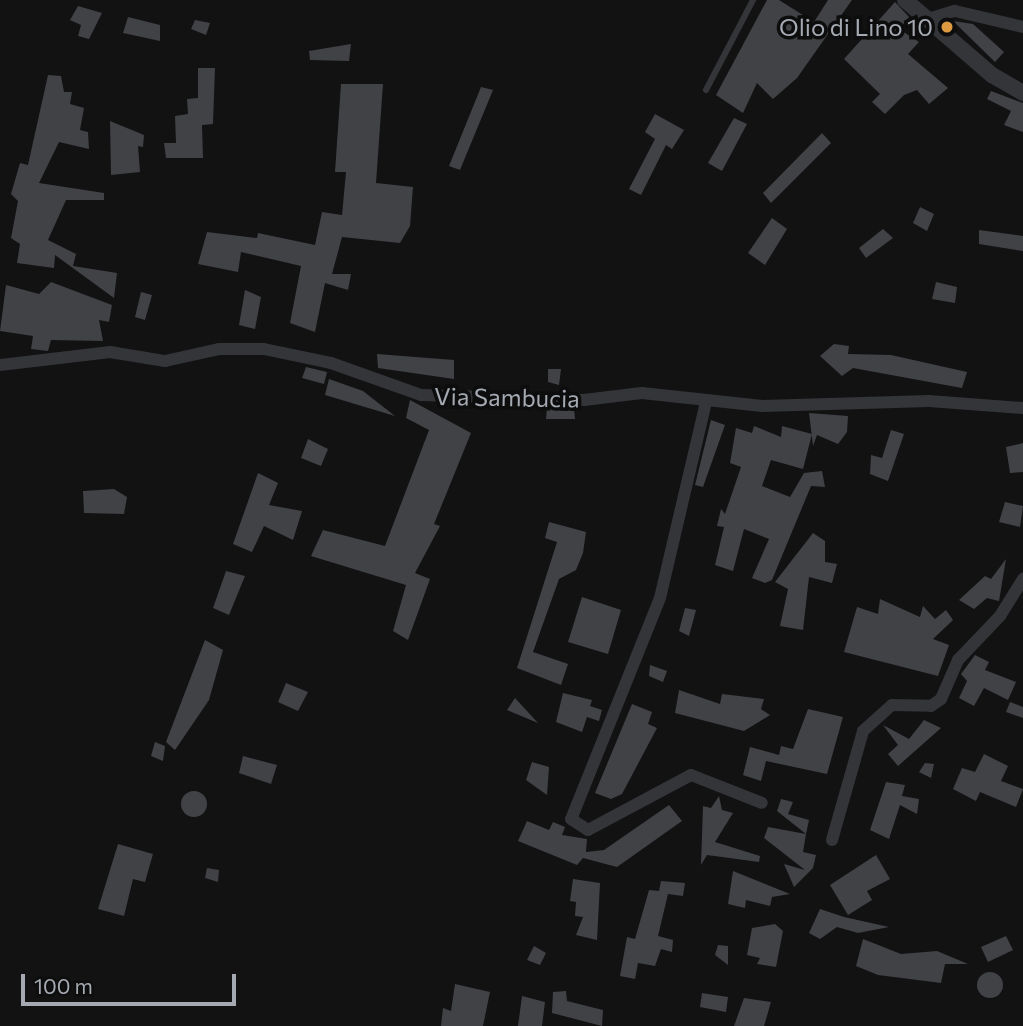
<!DOCTYPE html>
<style>
body{margin:0}
#map{position:relative;width:1023px;height:1026px;overflow:hidden;background:#121213;font-family:Commissioner,sans-serif}
div>[style]{position:absolute}
.building>*{inset:0;background:#414246}
.round{border-radius:50%}
.service>*{height:6px;margin:-3px;padding:0 3px;transform-origin:3px;border-radius:3px;background:#333538}
.minor>*{height:12px;margin:-6px;padding:0 6px;transform-origin:6px;border-radius:6px;background:#333538}
.tertiary>*{height:16px;margin:-8px;padding:0 8px;transform-origin:8px;border-radius:8px;background:#333538}
.dots>*{width:19px;height:19px;translate:-50% -50%;box-sizing:border-box;border:4px solid #0d0d0e;border-radius:50%}
span{translate:-50% -50%;white-space:nowrap;text-align:center;line-height:1.15;-webkit-text-stroke:7px #0d0d0e;paint-order:stroke}
.poi-label{font-size:24px;color:#a5aab2}
.right{translate:-100% -50%;text-align:right}
.street-label{font-size:24px;color:#a5aab2}
.scale{position:absolute;left:21px;top:974px;width:215px;height:32px;box-sizing:border-box;border:4px solid #a5aab2;border-top:0;padding-left:9px;font-size:21px;line-height:24px;white-space:nowrap;color:#a5aab2;-webkit-text-stroke:5px #0d0d0e;paint-order:stroke}
</style>
<div id="map">
<div class="building">
<i style="clip-path:polygon(767px 0,779px 0,814px 22px,828px 0,852px 0,797px 78px,773px 99px,757px 83px,743px 113px,716px 95px)"></i>
<i style="clip-path:polygon(895px 2px,909px 17px,899px 29px,919px 42px,908px 54px,948px 88px,929px 104px,917px 90px,904px 95px,885px 114px,872px 102px,880px 94px,844px 59px)"></i>
<i style="clip-path:polygon(78px 6px,102px 13px,89px 39px,78px 36px,81px 25px,70px 20px)"></i>
<i style="clip-path:polygon(128px 17px,160px 25px,160px 41px,123px 33px)"></i>
<i style="clip-path:polygon(195px 20px,210px 23px,206px 35px,191px 29px)"></i>
<i style="clip-path:polygon(953px 21px,973px 24px,1004px 52px,995px 62px)"></i>
<i style="clip-path:polygon(351px 44px,349px 61px,310px 60px,309px 51px)"></i>
<i style="clip-path:polygon(198px 68px,215px 68px,213px 124px,202px 125px,203px 158px,166px 158px,164px 143px,176px 143px,175px 116px,188px 114px,187px 99px,198px 98px)"></i>
<i style="clip-path:polygon(48px 75px,61px 76px,64px 92px,72px 92px,70px 104px,84px 108px,80px 130px,88px 132px,89px 149px,59px 142px,39px 183px,104px 193px,104px 200px,66px 200px,48px 240px,76px 254px,73px 266px,117px 273px,114px 298px,55px 255px,54px 268px,17px 263px,20px 244px,11px 238px,18px 201px,11px 194px,20px 163px,28px 165px)"></i>
<i style="clip-path:polygon(341px 84px,383px 84px,376px 183px,413px 187px,410px 226px,400px 243px,342px 237px,332px 274px,351px 274px,348px 290px,325px 283px,315px 332px,290px 323px,301px 266px,241px 252px,238px 272px,198px 264px,207px 232px,257px 238px,258px 233px,315px 245px,322px 212px,342px 215px,346px 172px,335px 172px)"></i>
<i style="clip-path:polygon(481px 87px,493px 90px,460px 170px,449px 166px)"></i>
<i style="clip-path:polygon(991px 91px,1023px 103px,1023px 132px,1004px 125px,1011px 111px,987px 99px)"></i>
<i style="clip-path:polygon(655px 114px,684px 130px,672px 149px,666px 145px,641px 195px,629px 189px,655px 139px,645px 132px)"></i>
<i style="clip-path:polygon(734px 118px,747px 124px,722px 171px,708px 163px)"></i>
<i style="clip-path:polygon(110px 121px,144px 135px,143px 147px,138px 146px,140px 172px,111px 175px)"></i>
<i style="clip-path:polygon(822px 133px,831px 143px,771px 203px,763px 193px)"></i>
<i style="clip-path:polygon(920px 207px,934px 214px,927px 231px,913px 223px)"></i>
<i style="clip-path:polygon(772px 218px,787px 229px,765px 265px,748px 253px)"></i>
<i style="clip-path:polygon(883px 229px,893px 238px,866px 258px,859px 248px)"></i>
<i style="clip-path:polygon(979px 230px,1023px 236px,1023px 251px,979px 244px)"></i>
<i style="clip-path:polygon(51px 282px,112px 305px,109px 322px,99px 320px,103px 341px,51px 340px,48px 351px,31px 349px,33px 336px,0 331px,6px 285px,39px 294px)"></i>
<i style="clip-path:polygon(936px 282px,957px 287px,955px 303px,932px 299px)"></i>
<i style="clip-path:polygon(245px 290px,261px 297px,255px 329px,239px 325px)"></i>
<i style="clip-path:polygon(141px 292px,152px 295px,145px 320px,135px 317px)"></i>
<i style="clip-path:polygon(834px 344px,849px 346px,848px 354px,891px 355px,967px 372px,962px 388px,853px 368px,842px 376px,820px 356px)"></i>
<i style="clip-path:polygon(377px 354px,454px 360px,454px 379px,378px 368px)"></i>
<i style="clip-path:polygon(306px 367px,327px 372px,324px 384px,302px 378px)"></i>
<i style="clip-path:polygon(548px 369px,561px 369px,559px 385px,548px 382px)"></i>
<i style="clip-path:polygon(329px 379px,363px 391px,395px 416px,325px 395px)"></i>
<i style="clip-path:polygon(410px 400px,471px 433px,434px 524px,440px 526px,415px 573px,430px 579px,408px 640px,393px 631px,406px 585px,311px 556px,323px 530px,385px 546px,429px 430px,406px 418px)"></i>
<i style="clip-path:polygon(547px 408px,574px 408px,575px 419px,546px 419px)"></i>
<i style="clip-path:polygon(809px 413px,848px 416px,847px 432px,838px 444px,817px 435px,813px 446px)"></i>
<i style="clip-path:polygon(711px 420px,725px 425px,703px 487px,695px 485px)"></i>
<i style="clip-path:polygon(754px 426px,781px 437px,782px 426px,812px 434px,803px 469px,771px 460px,762px 486px,790px 497px,804px 473px,822px 471px,825px 487px,811px 486px,772px 580px,765px 583px,752px 578px,769px 539px,744px 529px,733px 571px,715px 565px,724px 527px,717px 526px,721px 509px,725px 514px,741px 467px,730px 463px,736px 428px,752px 433px)"></i>
<i style="clip-path:polygon(891px 430px,904px 434px,888px 481px,870px 474px,871px 455px,882px 458px)"></i>
<i style="clip-path:polygon(308px 439px,328px 449px,321px 466px,301px 458px)"></i>
<i style="clip-path:polygon(1023px 443px,1023px 472px,1010px 473px,1006px 447px)"></i>
<i style="clip-path:polygon(258px 473px,278px 483px,269px 505px,302px 511px,293px 540px,264px 526px,252px 552px,233px 544px)"></i>
<i style="clip-path:polygon(114px 489px,127px 497px,124px 514px,84px 513px,83px 491px)"></i>
<i style="clip-path:polygon(1005px 502px,1023px 506px,1020px 527px,999px 522px)"></i>
<i style="clip-path:polygon(549px 522px,586px 532px,583px 553px,576px 570px,559px 579px,533px 652px,568px 664px,561px 685px,517px 668px,557px 542px,545px 538px)"></i>
<i style="clip-path:polygon(813px 533px,825px 541px,825px 562px,837px 564px,832px 583px,809px 577px,803px 630px,780px 626px,788px 589px,775px 582px)"></i>
<i style="clip-path:polygon(1006px 559px,999px 601px,987px 598px,974px 609px,959px 600px,985px 576px,991px 579px)"></i>
<i style="clip-path:polygon(226px 571px,245px 576px,229px 615px,213px 608px)"></i>
<i style="clip-path:polygon(582px 597px,621px 610px,608px 654px,568px 642px)"></i>
<i style="clip-path:polygon(880px 599px,920px 617px,923px 606px,935px 619px,946px 610px,953px 620px,933px 639px,949px 645px,938px 676px,844px 652px,857px 607px,878px 614px)"></i>
<i style="clip-path:polygon(685px 608px,696px 610px,689px 636px,679px 631px)"></i>
<i style="clip-path:polygon(205px 640px,223px 650px,209px 700px,175px 750px,166px 742px)"></i>
<i style="clip-path:polygon(975px 655px,989px 662px,985px 670px,1016px 682px,1008px 700px,984px 688px,974px 706px,959px 698px,967px 681px,961px 674px)"></i>
<i style="clip-path:polygon(650px 665px,667px 671px,663px 682px,649px 676px)"></i>
<i style="clip-path:polygon(286px 683px,308px 692px,298px 711px,278px 702px)"></i>
<i style="clip-path:polygon(679px 690px,720px 704px,722px 694px,764px 699px,761px 709px,770px 715px,744px 731px,675px 713px)"></i>
<i style="clip-path:polygon(563px 693px,592px 700px,590px 706px,602px 710px,599px 721px,587px 717px,582px 732px,556px 722px)"></i>
<i style="clip-path:polygon(515px 698px,538px 723px,507px 710px)"></i>
<i style="clip-path:polygon(1010px 702px,1023px 707px,1023px 718px,1006px 712px)"></i>
<i style="clip-path:polygon(632px 704px,652px 712px,648px 724px,657px 728px,622px 794px,611px 799px,595px 793px)"></i>
<i style="clip-path:polygon(808px 709px,843px 717px,827px 774px,766px 761px,761px 781px,743px 775px,750px 747px,779px 755px,781px 746px,793px 749px)"></i>
<i style="clip-path:polygon(924px 720px,941px 728px,898px 766px,888px 754px,898px 745px,883px 725px,909px 739px)"></i>
<i style="clip-path:polygon(155px 742px,165px 746px,163px 761px,151px 756px)"></i>
<i style="clip-path:polygon(984px 754px,1008px 766px,1001px 781px,1023px 789px,1016px 807px,980px 792px,976px 801px,953px 789px,962px 768px,975px 772px)"></i>
<i style="clip-path:polygon(243px 756px,277px 765px,271px 784px,239px 773px)"></i>
<i style="clip-path:polygon(532px 762px,549px 767px,547px 795px,526px 780px)"></i>
<i style="clip-path:polygon(925px 763px,934px 764px,931px 778px,919px 772px)"></i>
<i style="clip-path:polygon(886px 782px,905px 785px,902px 796px,919px 799px,917px 814px,900px 805px,889px 839px,870px 830px)"></i>
<i class="round" style="left:181px;top:791px;width:26px;height:26px"></i>
<i style="clip-path:polygon(719px 796px,722px 810px,733px 813px,715px 842px,760px 856px,759px 862px,707px 855px,701px 865px,703px 806px,711px 808px)"></i>
<i style="clip-path:polygon(781px 799px,793px 802px,788px 814px,809px 820px,806px 834px,777px 811px)"></i>
<i style="clip-path:polygon(669px 805px,682px 821px,617px 867px,583px 858px,577px 865px,518px 841px,527px 821px,549px 830px,553px 822px,565px 827px,562px 835px,587px 839px,586px 852px,604px 850px)"></i>
<i style="clip-path:polygon(768px 827px,806px 834px,803px 852px,816px 855px,813px 868px,794px 887px,784px 864px,805px 870px,764px 838px)"></i>
<i style="clip-path:polygon(118px 844px,153px 854px,145px 882px,133px 879px,124px 916px,98px 909px)"></i>
<i style="clip-path:polygon(876px 855px,890px 879px,867px 891px,872px 900px,848px 915px,830px 885px)"></i>
<i style="clip-path:polygon(207px 868px,219px 870px,218px 882px,205px 878px)"></i>
<i style="clip-path:polygon(733px 871px,790px 894px,772px 897px,770px 906px,746px 900px,745px 908px,728px 904px)"></i>
<i style="clip-path:polygon(573px 879px,600px 883px,597px 940px,576px 935px,583px 917px,575px 916px,576px 902px,570px 901px)"></i>
<i style="clip-path:polygon(661px 881px,685px 883px,683px 896px,668px 894px,658px 936px,673px 940px,672px 952px,661px 949px,655px 966px,638px 963px,635px 979px,620px 976px,627px 937px,635px 939px,649px 890px,659px 891px)"></i>
<i style="clip-path:polygon(820px 909px,844px 917px,889px 927px,858px 933px,837px 927px,820px 939px,809px 933px)"></i>
<i style="clip-path:polygon(775px 924px,783px 931px,776px 967px,757px 964px,760px 958px,747px 955px,752px 928px)"></i>
<i style="clip-path:polygon(1006px 936px,1013px 950px,988px 962px,981px 947px)"></i>
<i style="clip-path:polygon(863px 939px,901px 954px,937px 951px,968px 964px,945px 964px,941px 983px,878px 975px,856px 966px)"></i>
<i style="clip-path:polygon(718px 945px,728px 946px,728px 965px,715px 955px)"></i>
<i style="clip-path:polygon(534px 946px,546px 953px,540px 965px,527px 960px)"></i>
<i class="round" style="left:977px;top:972px;width:26px;height:26px"></i>
<i style="clip-path:polygon(455px 984px,490px 992px,483px 1026px,441px 1026px,443px 1008px,451px 1011px)"></i>
<i style="clip-path:polygon(566px 991px,567px 1001px,603px 1010px,602px 1026px,552px 1013px,553px 992px)"></i>
<i style="clip-path:polygon(702px 993px,728px 997px,726px 1012px,700px 1007px)"></i>
<i style="clip-path:polygon(522px 996px,545px 1002px,542px 1026px,518px 1026px)"></i>
<i style="clip-path:polygon(744px 998px,771px 1002px,764px 1026px,734px 1026px)"></i>
</div>
<div class="service">
<i style="left:706px;top:90px;width:102px;rotate:-62.4deg"></i>
</div>
<div class="minor">
<i style="left:928px;top:19px;width:28px;rotate:-17deg"></i>
<i style="left:955px;top:11px;width:70px;rotate:13.2deg"></i>
<i style="left:0;top:365px;width:111px;rotate:-6.7deg"></i>
<i style="left:110px;top:352px;width:56px;rotate:9.3deg"></i>
<i style="left:165px;top:361px;width:55px;rotate:-12.5deg"></i>
<i style="left:219px;top:349px;width:45px"></i>
<i style="left:264px;top:349px;width:68px;rotate:11.8deg"></i>
<i style="left:331px;top:363px;width:96px;rotate:19.6deg"></i>
<i style="left:421px;top:395px;width:163px;rotate:1.8deg"></i>
<i style="left:584px;top:400px;width:58px;rotate:-6.9deg"></i>
<i style="left:642px;top:393px;width:121px;rotate:6.2deg"></i>
<i style="left:762px;top:406px;width:167px;rotate:-1.7deg"></i>
<i style="left:929px;top:401px;width:94px;rotate:4.3deg"></i>
<i style="left:706px;top:402px;width:201px;rotate:103.2deg"></i>
<i style="left:660px;top:598px;width:238px;rotate:111.9deg"></i>
<i style="left:571px;top:819px;width:20px;rotate:33deg"></i>
<i style="left:588px;top:830px;width:117px;rotate:-28.1deg"></i>
<i style="left:691px;top:775px;width:76px;rotate:21.5deg"></i>
<i style="left:832px;top:840px;width:113px;rotate:-74.1deg"></i>
<i style="left:863px;top:731px;width:39px;rotate:-42deg"></i>
<i style="left:892px;top:705px;width:39px;rotate:1deg"></i>
<i style="left:931px;top:706px;width:12px;rotate:-35deg"></i>
<i style="left:941px;top:699px;width:43px;rotate:-66.4deg"></i>
<i style="left:958px;top:660px;width:61px;rotate:-46.3deg"></i>
<i style="left:1000px;top:616px;width:44px;rotate:-58.1deg"></i>
</div>
<div class="tertiary">
<i style="left:905px;top:0;width:115px;rotate:40.8deg"></i>
<i style="left:992px;top:75px;width:36px;rotate:30deg"></i>
</div>
<div class="dots">
<i style="left:947px;top:27px;background:#dd9a40"></i>
</div>
<div class="poi-label">
<span class="right" style="left:933px;top:27px">Olio di Lino 10</span>
</div>
<div class="street-label">
<span style="left:507px;top:397px;rotate:1deg">Via Sambucia</span>
</div>
<div class="scale">100 m</div>
</div>
